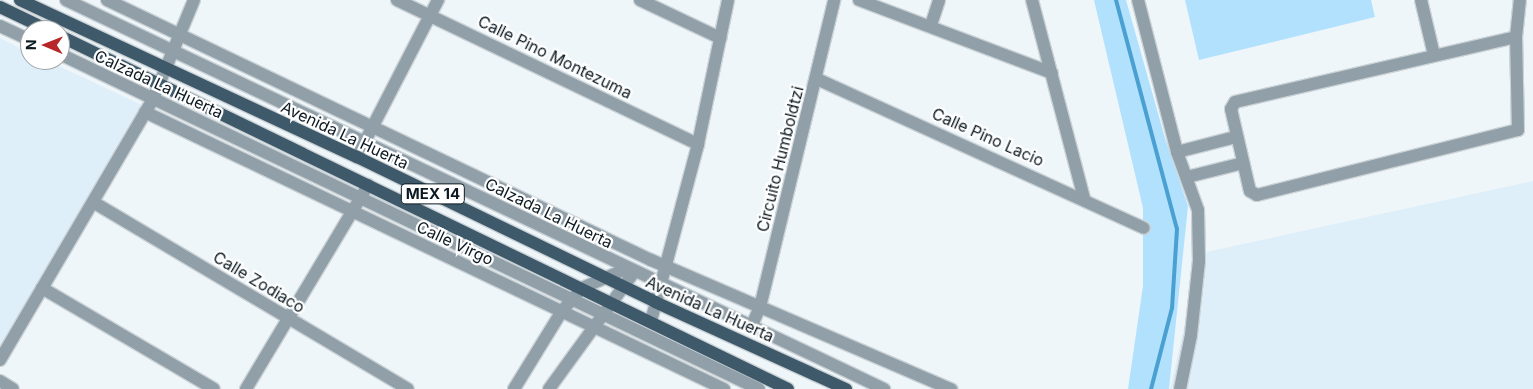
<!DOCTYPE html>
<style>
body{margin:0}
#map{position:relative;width:1533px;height:389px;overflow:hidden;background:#eff6fa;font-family:Inter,sans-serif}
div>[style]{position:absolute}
.built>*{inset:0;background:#deeffa}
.green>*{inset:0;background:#b2e1fe}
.stream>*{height:4px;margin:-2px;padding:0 2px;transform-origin:2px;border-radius:2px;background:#4aa0d0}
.roads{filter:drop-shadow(1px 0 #cbd3d7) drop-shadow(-1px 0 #cbd3d7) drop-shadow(0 1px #cbd3d7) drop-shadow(0 -1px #cbd3d7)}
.minor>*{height:12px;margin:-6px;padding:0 6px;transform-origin:6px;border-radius:6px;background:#909fa8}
.tertiary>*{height:12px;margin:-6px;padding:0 6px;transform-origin:6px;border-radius:6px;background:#909fa8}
.primary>*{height:12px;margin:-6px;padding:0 6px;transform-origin:6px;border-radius:6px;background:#3e5969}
span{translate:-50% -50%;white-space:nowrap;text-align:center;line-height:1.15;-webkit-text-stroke:4.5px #fff;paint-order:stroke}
.shield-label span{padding:1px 4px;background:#fff;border:1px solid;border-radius:4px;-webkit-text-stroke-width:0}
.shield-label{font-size:15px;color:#0d1a22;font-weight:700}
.street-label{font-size:16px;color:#0d1a22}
.north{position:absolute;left:20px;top:20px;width:50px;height:50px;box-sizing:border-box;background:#fff;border:1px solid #9ea3a7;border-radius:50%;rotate:271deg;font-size:14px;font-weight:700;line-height:20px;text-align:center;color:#0d1a22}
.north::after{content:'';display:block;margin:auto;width:18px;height:22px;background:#b72729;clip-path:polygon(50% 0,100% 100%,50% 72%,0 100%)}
</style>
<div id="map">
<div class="built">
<i style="clip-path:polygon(0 38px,30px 53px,30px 60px,46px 60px,144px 106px,0 348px)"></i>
<i style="clip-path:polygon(1533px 181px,1533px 389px,1170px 389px,1187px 314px,1192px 255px)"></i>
</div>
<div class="green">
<i style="clip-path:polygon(1094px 0,1126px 0,1165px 138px,1188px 206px,1169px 389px,1128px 389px,1143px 286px,1143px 208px)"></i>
<i style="clip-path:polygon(1185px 0,1371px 0,1375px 17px,1199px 60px)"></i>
</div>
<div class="stream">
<i style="left:1116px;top:0;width:237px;rotate:75.1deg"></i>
<i style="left:1177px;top:229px;width:79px;rotate:93.6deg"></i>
<i style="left:1172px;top:308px;width:84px;rotate:104.5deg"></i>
</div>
<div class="roads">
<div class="minor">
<i style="left:107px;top:0;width:603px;rotate:25.55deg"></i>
<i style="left:651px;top:260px;width:327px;rotate:23.3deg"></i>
<i style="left:397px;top:0;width:334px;rotate:25.6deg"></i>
<i style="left:640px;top:0;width:89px;rotate:25.4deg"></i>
<i style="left:859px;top:0;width:206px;rotate:20.7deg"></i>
<i style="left:1032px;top:0;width:205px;rotate:75.3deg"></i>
<i style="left:1421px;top:0;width:57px;rotate:76.7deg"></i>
<i style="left:931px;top:25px;width:26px;rotate:-72deg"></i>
<i style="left:1516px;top:37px;width:288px;rotate:167deg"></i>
<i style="left:1235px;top:102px;width:8px;rotate:120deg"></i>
<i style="left:1231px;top:109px;width:84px;rotate:77deg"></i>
<i style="left:1250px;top:191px;width:8px;rotate:30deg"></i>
<i style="left:1257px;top:195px;width:269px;rotate:-14deg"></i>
<i style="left:1518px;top:130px;width:93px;rotate:-91.2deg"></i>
<i style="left:1516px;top:37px;width:37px;rotate:-84deg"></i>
<i style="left:817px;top:79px;width:359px;rotate:24.5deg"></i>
<i style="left:145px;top:112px;width:642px;rotate:25.57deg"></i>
<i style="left:1177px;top:152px;width:61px;rotate:-14.3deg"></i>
<i style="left:357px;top:157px;width:177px;rotate:-62.7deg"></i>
<i style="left:1187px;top:177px;width:58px;rotate:-14deg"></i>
<i style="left:93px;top:202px;width:366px;rotate:30.7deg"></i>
<i style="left:42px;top:288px;width:199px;rotate:30.4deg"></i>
<i style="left:651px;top:321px;width:183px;rotate:-75.1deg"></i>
<i style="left:698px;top:144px;width:147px;rotate:-78.2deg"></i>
<i style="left:752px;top:325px;width:20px;rotate:-66deg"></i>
<i style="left:760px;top:307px;width:316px;rotate:-76.4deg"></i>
<i style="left:0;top:360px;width:303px;rotate:-59.6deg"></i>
<i style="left:153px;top:99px;width:107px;rotate:-67.5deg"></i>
<i style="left:0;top:381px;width:15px;rotate:32deg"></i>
<i style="left:246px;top:389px;width:238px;rotate:-59.1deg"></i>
<i style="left:514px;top:389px;width:92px;rotate:-58.4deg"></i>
<i style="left:562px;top:311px;width:30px;rotate:-49deg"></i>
<i style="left:582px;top:288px;width:48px;rotate:-23.4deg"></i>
<i style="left:549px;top:389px;width:145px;rotate:-54deg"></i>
</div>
<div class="tertiary">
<i style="left:66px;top:0;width:906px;rotate:25.43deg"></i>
<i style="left:1138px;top:0;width:157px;rotate:75.6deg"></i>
<i style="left:1177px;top:152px;width:62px;rotate:70.1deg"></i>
<i style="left:1198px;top:210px;width:51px;rotate:88.9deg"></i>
<i style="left:1199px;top:261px;width:74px;rotate:96.2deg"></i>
<i style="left:1191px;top:335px;width:55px;rotate:101.5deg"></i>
<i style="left:0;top:26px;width:33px;rotate:25deg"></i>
<i style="left:60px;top:54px;width:775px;rotate:25.61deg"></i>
</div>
<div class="primary">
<i style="left:20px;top:0;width:372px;rotate:25deg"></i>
<i style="left:357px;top:157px;width:331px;rotate:25.9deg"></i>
<i style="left:655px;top:302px;width:210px;rotate:24.5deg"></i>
<i style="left:0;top:7px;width:53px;rotate:25.6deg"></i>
<i style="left:60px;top:36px;width:809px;rotate:25.87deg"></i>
</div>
</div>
<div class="shield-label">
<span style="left:433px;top:194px">MEX 14</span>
</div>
<div class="street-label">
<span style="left:555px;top:57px;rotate:26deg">Calle Pino Montezuma</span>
<span style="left:159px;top:84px;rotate:25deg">Calzada La Huerta</span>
<span style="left:345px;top:135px;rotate:25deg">Avenida La Huerta</span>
<span style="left:988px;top:137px;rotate:24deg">Calle Pino Lacio</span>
<span style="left:780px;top:159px;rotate:-76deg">Circuito Humboldtzi</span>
<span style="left:549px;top:213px;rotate:26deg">Calzada La Huerta</span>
<span style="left:455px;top:243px;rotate:25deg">Calle Virgo</span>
<span style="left:259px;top:282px;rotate:31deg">Calle Zodiaco</span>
<span style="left:710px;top:309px;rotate:24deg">Avenida La Huerta</span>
</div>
<div class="north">N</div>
</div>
